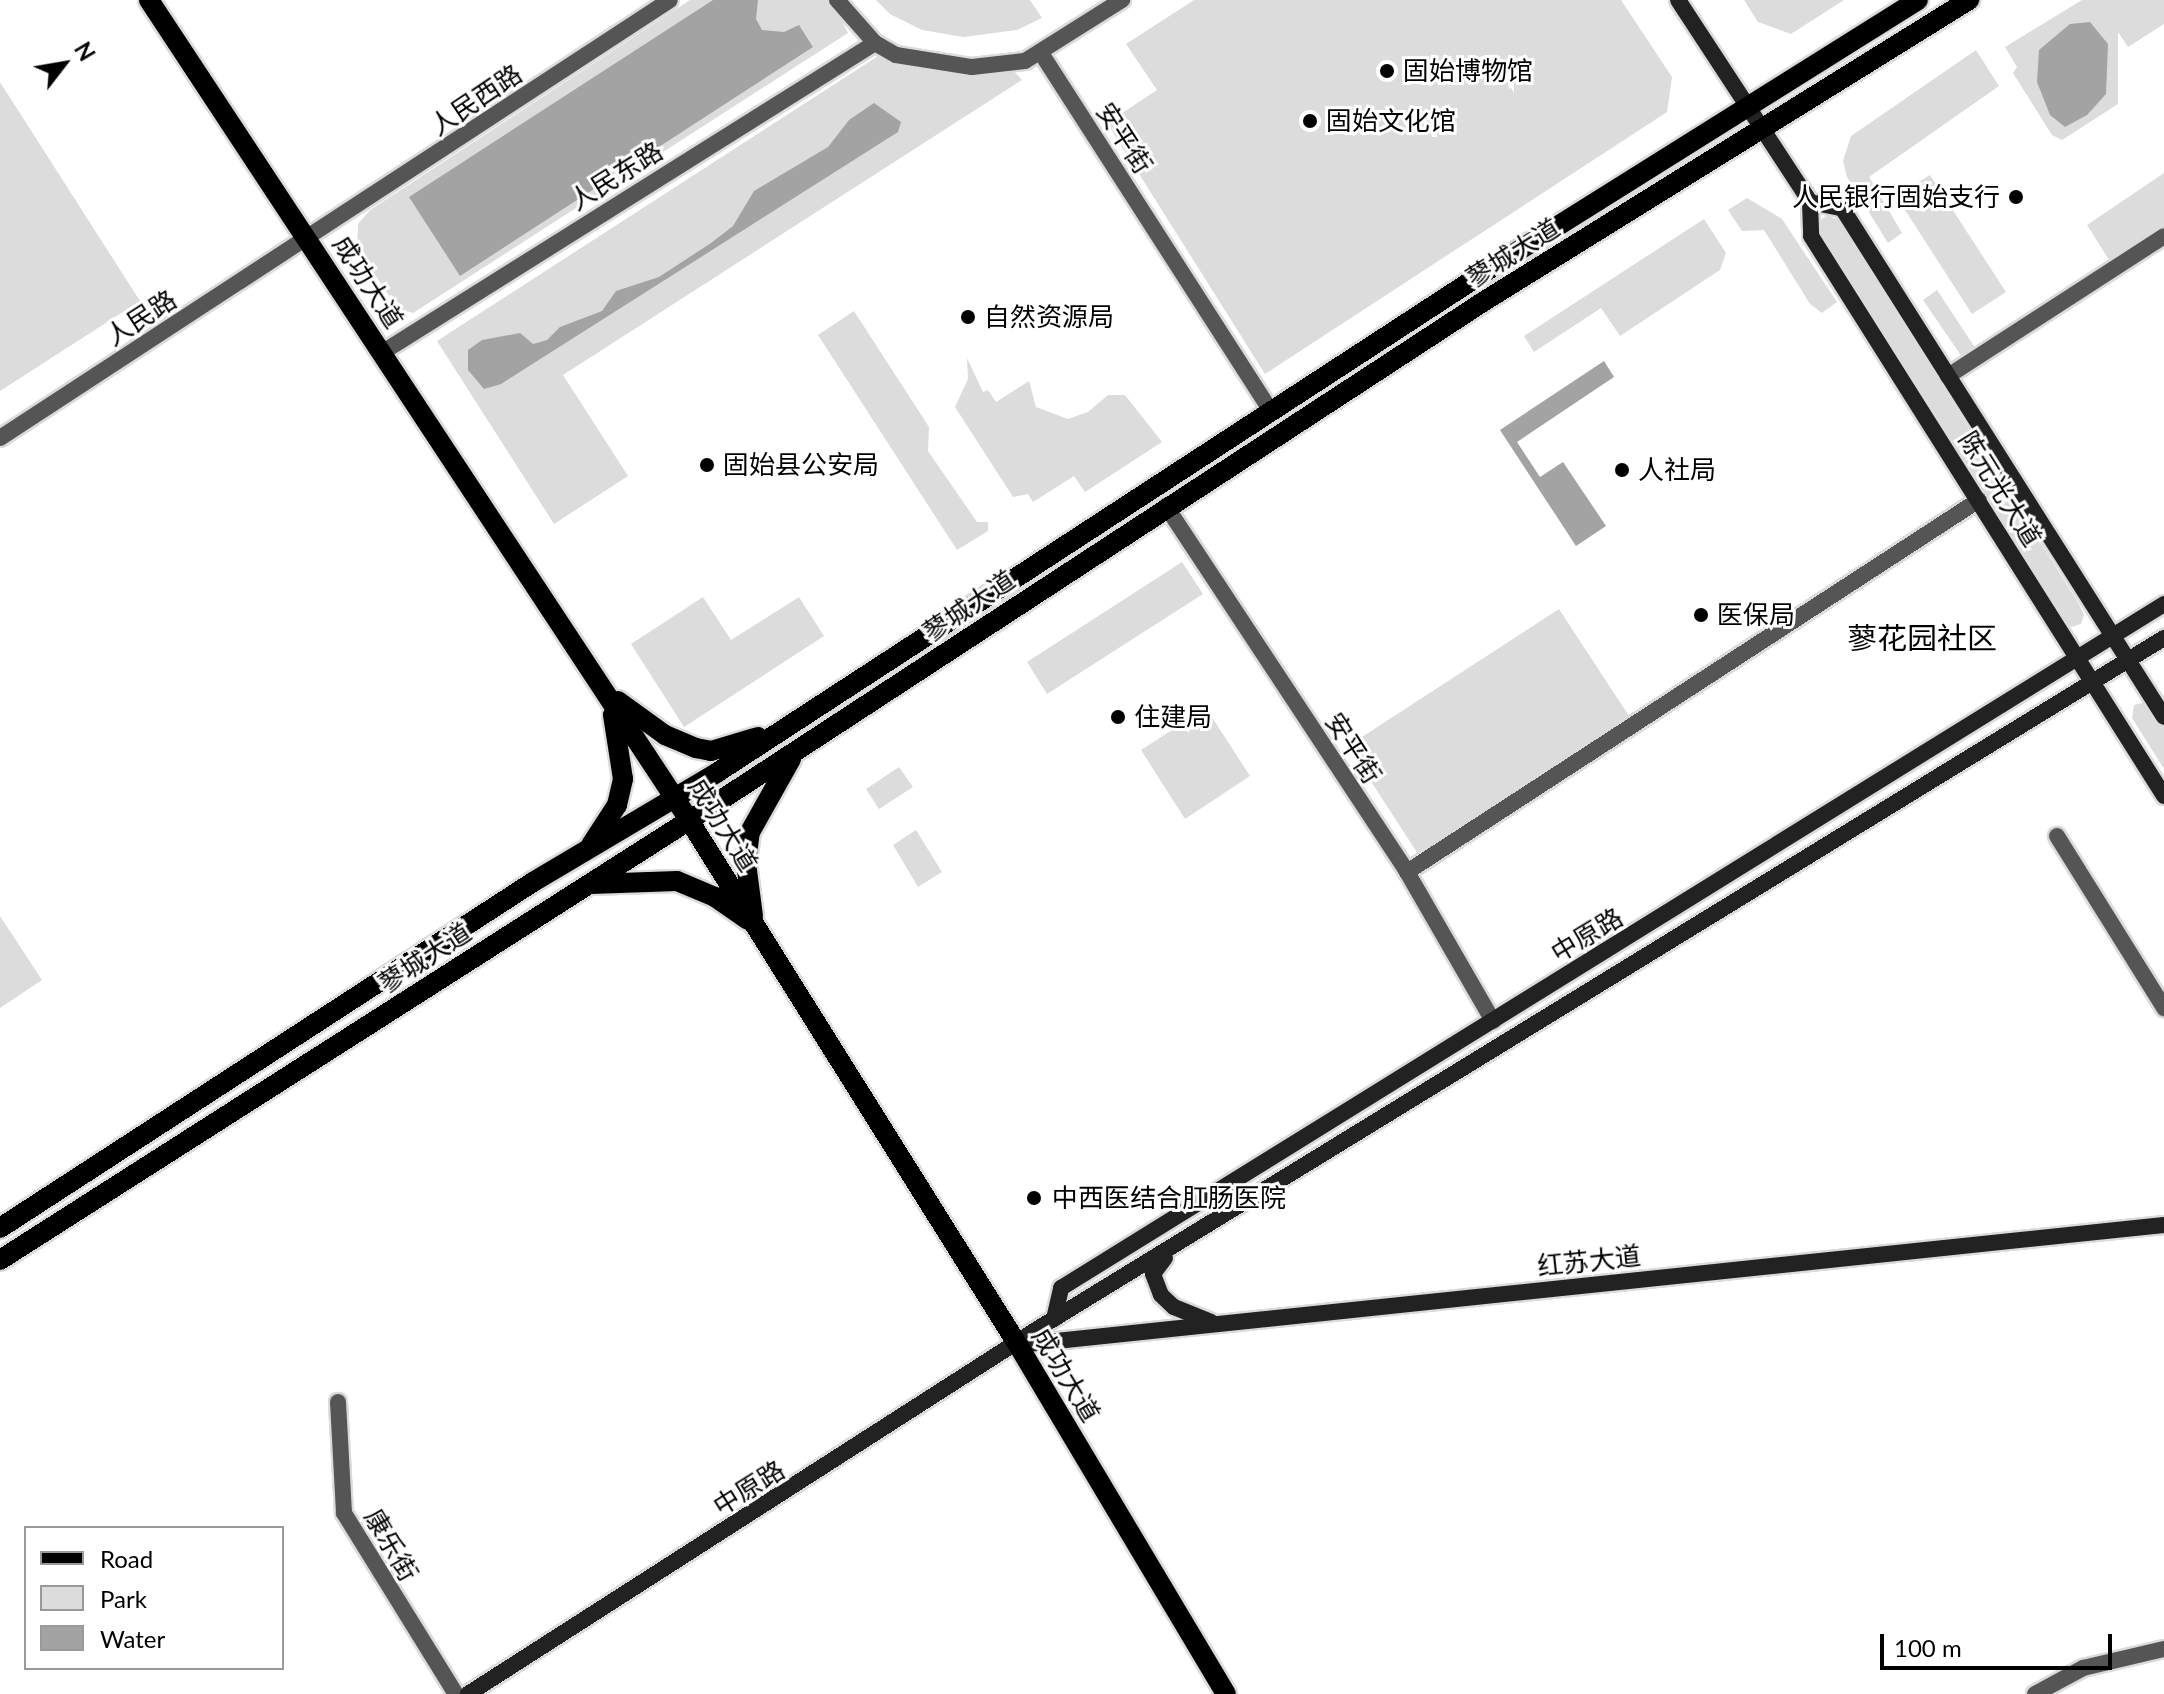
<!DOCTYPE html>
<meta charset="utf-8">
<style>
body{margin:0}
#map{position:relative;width:2164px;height:1694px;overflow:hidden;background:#fff;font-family:Lato,"Noto Sans SC",sans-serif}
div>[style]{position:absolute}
.green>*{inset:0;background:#dcdcdc}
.water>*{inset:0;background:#a3a3a3}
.roads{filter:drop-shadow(2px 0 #dbdbdb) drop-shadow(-2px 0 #dbdbdb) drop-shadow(0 2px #dbdbdb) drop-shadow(0 -2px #dbdbdb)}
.minor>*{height:16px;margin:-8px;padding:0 8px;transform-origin:8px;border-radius:8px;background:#555}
.secondary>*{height:16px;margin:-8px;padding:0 8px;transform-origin:8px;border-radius:8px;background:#222}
.primary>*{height:20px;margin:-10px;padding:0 10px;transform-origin:10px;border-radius:10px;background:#000}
.dots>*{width:22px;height:22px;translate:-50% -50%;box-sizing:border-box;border:4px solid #fff;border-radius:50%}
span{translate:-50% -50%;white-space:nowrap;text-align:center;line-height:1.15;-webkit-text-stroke:6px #fff;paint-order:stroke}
.poi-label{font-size:26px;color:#000}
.left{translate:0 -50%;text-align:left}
.right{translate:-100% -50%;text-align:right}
.street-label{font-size:26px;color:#000}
.quarter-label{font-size:30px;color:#000}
.legend{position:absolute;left:24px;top:1526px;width:260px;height:144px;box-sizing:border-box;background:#fff;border:2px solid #999;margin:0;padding:10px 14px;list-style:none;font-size:24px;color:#000}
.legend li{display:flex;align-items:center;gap:16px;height:40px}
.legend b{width:40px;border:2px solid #999}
.north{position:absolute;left:24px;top:24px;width:80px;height:80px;-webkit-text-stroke:6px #fff;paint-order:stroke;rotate:59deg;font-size:22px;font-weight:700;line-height:32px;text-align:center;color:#000}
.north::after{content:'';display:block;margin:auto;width:28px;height:36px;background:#000;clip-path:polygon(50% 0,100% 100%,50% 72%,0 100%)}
.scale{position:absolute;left:1880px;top:1634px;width:232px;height:36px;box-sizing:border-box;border:4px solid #000;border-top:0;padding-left:10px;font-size:24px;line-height:28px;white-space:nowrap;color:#000;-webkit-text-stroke:6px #fff;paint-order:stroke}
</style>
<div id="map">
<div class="green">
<i style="clip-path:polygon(690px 0,831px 0,848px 33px,413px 313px,398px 309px,357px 248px,358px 224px,370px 210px)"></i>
<i style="clip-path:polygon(876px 0,1030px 0,1042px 18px,1017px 30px,963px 37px,922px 30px,890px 14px)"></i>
<i style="clip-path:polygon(1194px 0,1621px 0,1672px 77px,1667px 112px,1265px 374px,1107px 123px,1157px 90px,1126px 44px)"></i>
<i style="clip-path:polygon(1744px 0,1844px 0,1791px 34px,1758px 22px)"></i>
<i style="clip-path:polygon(2082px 0,2164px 0,2164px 24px,2128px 47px,2118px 32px,2118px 104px,2062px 140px,2052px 135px,2013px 73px,2017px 67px,2005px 47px)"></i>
<i style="clip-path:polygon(889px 49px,1008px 65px,1022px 80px,563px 375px,628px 476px,554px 524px,437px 341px)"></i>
<i style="clip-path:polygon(1976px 50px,1999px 86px,1869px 177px,1902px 233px,1888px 243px,1847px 177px,1843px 161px,1851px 136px)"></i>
<i style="clip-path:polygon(0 82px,140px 301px,0 391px)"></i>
<i style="clip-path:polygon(2164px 173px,2164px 229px,2111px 263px,2087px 225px)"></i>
<i style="clip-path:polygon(1930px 175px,2006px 292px,1972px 314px,1896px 196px)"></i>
<i style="clip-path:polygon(1747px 198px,1782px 219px,1837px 302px,1822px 313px,1810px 304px,1764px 230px,1742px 231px,1728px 210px)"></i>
<i style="clip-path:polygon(1827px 215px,1838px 220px,2079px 604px,2084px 615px,2081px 624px,2071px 627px,2060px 617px,1820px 234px,1819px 221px)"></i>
<i style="clip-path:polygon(1704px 219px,1726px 253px,1720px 270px,1620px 336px,1601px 308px,1534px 352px,1524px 336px)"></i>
<i style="clip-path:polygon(1937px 290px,1976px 349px,1962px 357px,1923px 300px)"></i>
<i style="clip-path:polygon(854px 311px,929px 427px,928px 451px,977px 522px,988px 522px,988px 531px,957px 550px,818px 335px)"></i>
<i style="clip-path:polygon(967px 358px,983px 392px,988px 390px,996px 402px,1029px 381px,1036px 407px,1068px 419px,1088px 412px,1108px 395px,1125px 395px,1162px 442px,1085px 492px,1074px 476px,1033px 502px,1028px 494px,1013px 497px,955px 407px,968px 379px)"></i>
<i style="clip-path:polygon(1182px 562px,1203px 594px,1047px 694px,1027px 662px)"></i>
<i style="clip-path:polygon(703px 597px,731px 640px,799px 597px,824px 636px,684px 727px,631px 644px)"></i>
<i style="clip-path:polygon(1559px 609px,1629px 716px,1418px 854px,1348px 746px)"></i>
<i style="clip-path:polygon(2146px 702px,2164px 726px,2164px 769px,2132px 718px,2134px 705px)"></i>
<i style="clip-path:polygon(1206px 708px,1250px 776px,1185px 819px,1141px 750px)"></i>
<i style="clip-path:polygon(899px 767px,913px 787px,879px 809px,866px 789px)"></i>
<i style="clip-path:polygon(916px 830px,942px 872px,918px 887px,893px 845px)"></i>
<i style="clip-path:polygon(0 916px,42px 980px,0 1008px)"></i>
</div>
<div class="water">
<i style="clip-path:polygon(713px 0,758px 0,756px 19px,762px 30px,784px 32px,799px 25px,813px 47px,460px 276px,409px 197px)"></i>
<i style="clip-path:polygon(2090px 22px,2108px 44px,2106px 94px,2087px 115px,2065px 127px,2050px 115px,2037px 82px,2039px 50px,2070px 24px)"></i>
<i style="clip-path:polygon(874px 103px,901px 122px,898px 132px,501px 384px,484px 389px,468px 370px,468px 350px,482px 340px,520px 333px,533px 344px,547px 340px,560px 327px,602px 311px,616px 291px,659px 277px,711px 243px,733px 226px,754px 191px,828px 147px,849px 120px)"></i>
<i style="clip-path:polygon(1604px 361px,1614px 377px,1517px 442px,1540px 477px,1563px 462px,1606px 526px,1576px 546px,1500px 430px)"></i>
</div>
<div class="roads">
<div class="minor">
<i style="left:837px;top:0;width:57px;rotate:48.5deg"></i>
<i style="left:875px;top:43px;width:24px;rotate:30deg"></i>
<i style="left:896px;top:55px;width:77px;rotate:9deg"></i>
<i style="left:972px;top:67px;width:53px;rotate:-6.5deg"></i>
<i style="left:1025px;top:61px;width:115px;rotate:-32.2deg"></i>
<i style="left:1041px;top:53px;width:424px;rotate:57.3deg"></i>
<i style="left:383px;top:352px;width:581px;rotate:-32.13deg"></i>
<i style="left:1948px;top:376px;width:257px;rotate:-32.9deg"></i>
<i style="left:0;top:438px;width:800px;rotate:-33.17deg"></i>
<i style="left:1166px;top:506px;width:438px;rotate:56.6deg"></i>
<i style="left:1407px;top:872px;width:172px;rotate:60deg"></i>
<i style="left:2057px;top:836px;width:203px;rotate:58.1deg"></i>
<i style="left:1407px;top:872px;width:682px;rotate:-33.04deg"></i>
<i style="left:338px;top:1402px;width:111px;rotate:86.9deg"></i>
<i style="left:344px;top:1513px;width:213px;rotate:58.3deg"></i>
<i style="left:2035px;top:1694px;width:55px;rotate:-28.4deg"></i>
<i style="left:2083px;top:1668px;width:83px;rotate:-13.2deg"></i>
</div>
<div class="secondary">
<i style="left:1678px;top:0;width:241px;rotate:56.8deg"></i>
<i style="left:1810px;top:202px;width:34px;rotate:88deg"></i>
<i style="left:1811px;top:236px;width:662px;rotate:57.77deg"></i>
<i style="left:1810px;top:202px;width:33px;rotate:11deg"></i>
<i style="left:1842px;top:208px;width:602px;rotate:57.68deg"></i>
<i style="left:1165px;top:1258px;width:20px;rotate:127deg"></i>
<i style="left:1153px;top:1274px;width:22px;rotate:69deg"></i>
<i style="left:1161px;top:1295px;width:18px;rotate:43deg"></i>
<i style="left:1174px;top:1307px;width:40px;rotate:22deg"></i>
<i style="left:1054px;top:1319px;width:32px;rotate:-77deg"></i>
<i style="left:1061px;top:1288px;width:1298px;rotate:-31.8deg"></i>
<i style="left:1018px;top:1345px;width:1152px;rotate:-5.98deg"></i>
<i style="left:468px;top:1694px;width:672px;rotate:-32.67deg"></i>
<i style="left:1034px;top:1331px;width:1326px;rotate:-31.52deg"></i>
</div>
<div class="primary">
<i style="left:149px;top:0;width:982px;rotate:56.63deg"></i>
<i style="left:689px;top:820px;width:620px;rotate:57.93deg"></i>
<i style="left:1018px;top:1345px;width:406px;rotate:59.2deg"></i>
<i style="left:618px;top:701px;width:58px;rotate:35.9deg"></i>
<i style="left:665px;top:735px;width:34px;rotate:23deg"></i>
<i style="left:696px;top:748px;width:15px;rotate:11deg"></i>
<i style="left:711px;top:751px;width:49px;rotate:-16.6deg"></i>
<i style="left:591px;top:845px;width:48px;rotate:-57deg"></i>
<i style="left:617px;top:805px;width:27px;rotate:-77deg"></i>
<i style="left:623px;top:779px;width:65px;rotate:-98.9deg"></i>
<i style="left:591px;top:884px;width:86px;rotate:-2deg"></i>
<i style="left:677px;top:881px;width:41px;rotate:22.8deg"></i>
<i style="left:715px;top:897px;width:40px;rotate:34.9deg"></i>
<i style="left:753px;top:916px;width:53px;rotate:-97.5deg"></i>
<i style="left:746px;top:863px;width:31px;rotate:-83deg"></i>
<i style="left:750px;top:832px;width:84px;rotate:-60.7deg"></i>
<i style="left:0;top:1228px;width:635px;rotate:-32.99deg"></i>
<i style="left:533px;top:882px;width:215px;rotate:-30.7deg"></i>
<i style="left:718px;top:772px;width:936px;rotate:-33.1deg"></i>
<i style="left:1502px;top:261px;width:491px;rotate:-32.1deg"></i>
<i style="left:0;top:1260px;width:859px;rotate:-32.54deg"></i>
<i style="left:724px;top:798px;width:910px;rotate:-33.17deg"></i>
<i style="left:1486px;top:300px;width:569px;rotate:-31.85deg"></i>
</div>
</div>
<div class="dots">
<i style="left:1387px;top:71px;background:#000"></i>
<i style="left:1310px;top:121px;background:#000"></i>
<i style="left:2016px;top:197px;background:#000"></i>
<i style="left:968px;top:317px;background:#000"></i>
<i style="left:707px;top:465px;background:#000"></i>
<i style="left:1622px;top:470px;background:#000"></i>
<i style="left:1701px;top:615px;background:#000"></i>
<i style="left:1118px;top:717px;background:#000"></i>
<i style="left:1034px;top:1198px;background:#000"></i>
</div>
<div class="poi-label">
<span class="left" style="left:1403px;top:71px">固始博物馆</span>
<span class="left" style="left:1326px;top:121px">固始文化馆</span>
<span class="right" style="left:2000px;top:197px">人民银行固始支行</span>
<span class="left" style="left:984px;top:317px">自然资源局</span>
<span class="left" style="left:723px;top:465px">固始县公安局</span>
<span class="left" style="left:1638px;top:470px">人社局</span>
<span class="left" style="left:1717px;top:615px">医保局</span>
<span class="left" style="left:1134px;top:717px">住建局</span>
<span class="left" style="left:1052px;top:1198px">中西医结合肛肠医院</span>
</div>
<div class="street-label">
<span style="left:476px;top:100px;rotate:-34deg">人民西路</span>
<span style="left:1124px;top:138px;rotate:57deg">安平街</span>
<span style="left:616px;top:176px;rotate:-32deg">人民东路</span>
<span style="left:1513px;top:253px;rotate:-32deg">蓼城大道</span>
<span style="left:368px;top:282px;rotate:57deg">成功大道</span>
<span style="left:141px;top:318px;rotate:-33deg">人民路</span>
<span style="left:2000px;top:489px;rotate:58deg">陈元光大道</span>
<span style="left:969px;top:606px;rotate:-34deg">蓼城大道</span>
<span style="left:1353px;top:748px;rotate:57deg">安平街</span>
<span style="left:723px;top:825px;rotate:58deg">成功大道</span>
<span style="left:1587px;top:935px;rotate:-31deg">中原路</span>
<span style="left:425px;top:958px;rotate:-33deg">蓼城大道</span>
<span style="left:1589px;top:1261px;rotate:-6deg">红苏大道</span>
<span style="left:1066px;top:1375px;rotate:59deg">成功大道</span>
<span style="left:749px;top:1488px;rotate:-32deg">中原路</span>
<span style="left:391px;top:1545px;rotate:60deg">康乐街</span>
</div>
<div class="quarter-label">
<span style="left:1922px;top:637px">蓼花园社区</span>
</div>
<ul class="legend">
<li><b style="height:10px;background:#000"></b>Road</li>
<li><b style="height:22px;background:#dcdcdc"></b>Park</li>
<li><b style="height:22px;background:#a3a3a3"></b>Water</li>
</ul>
<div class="north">N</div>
<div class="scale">100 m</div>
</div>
